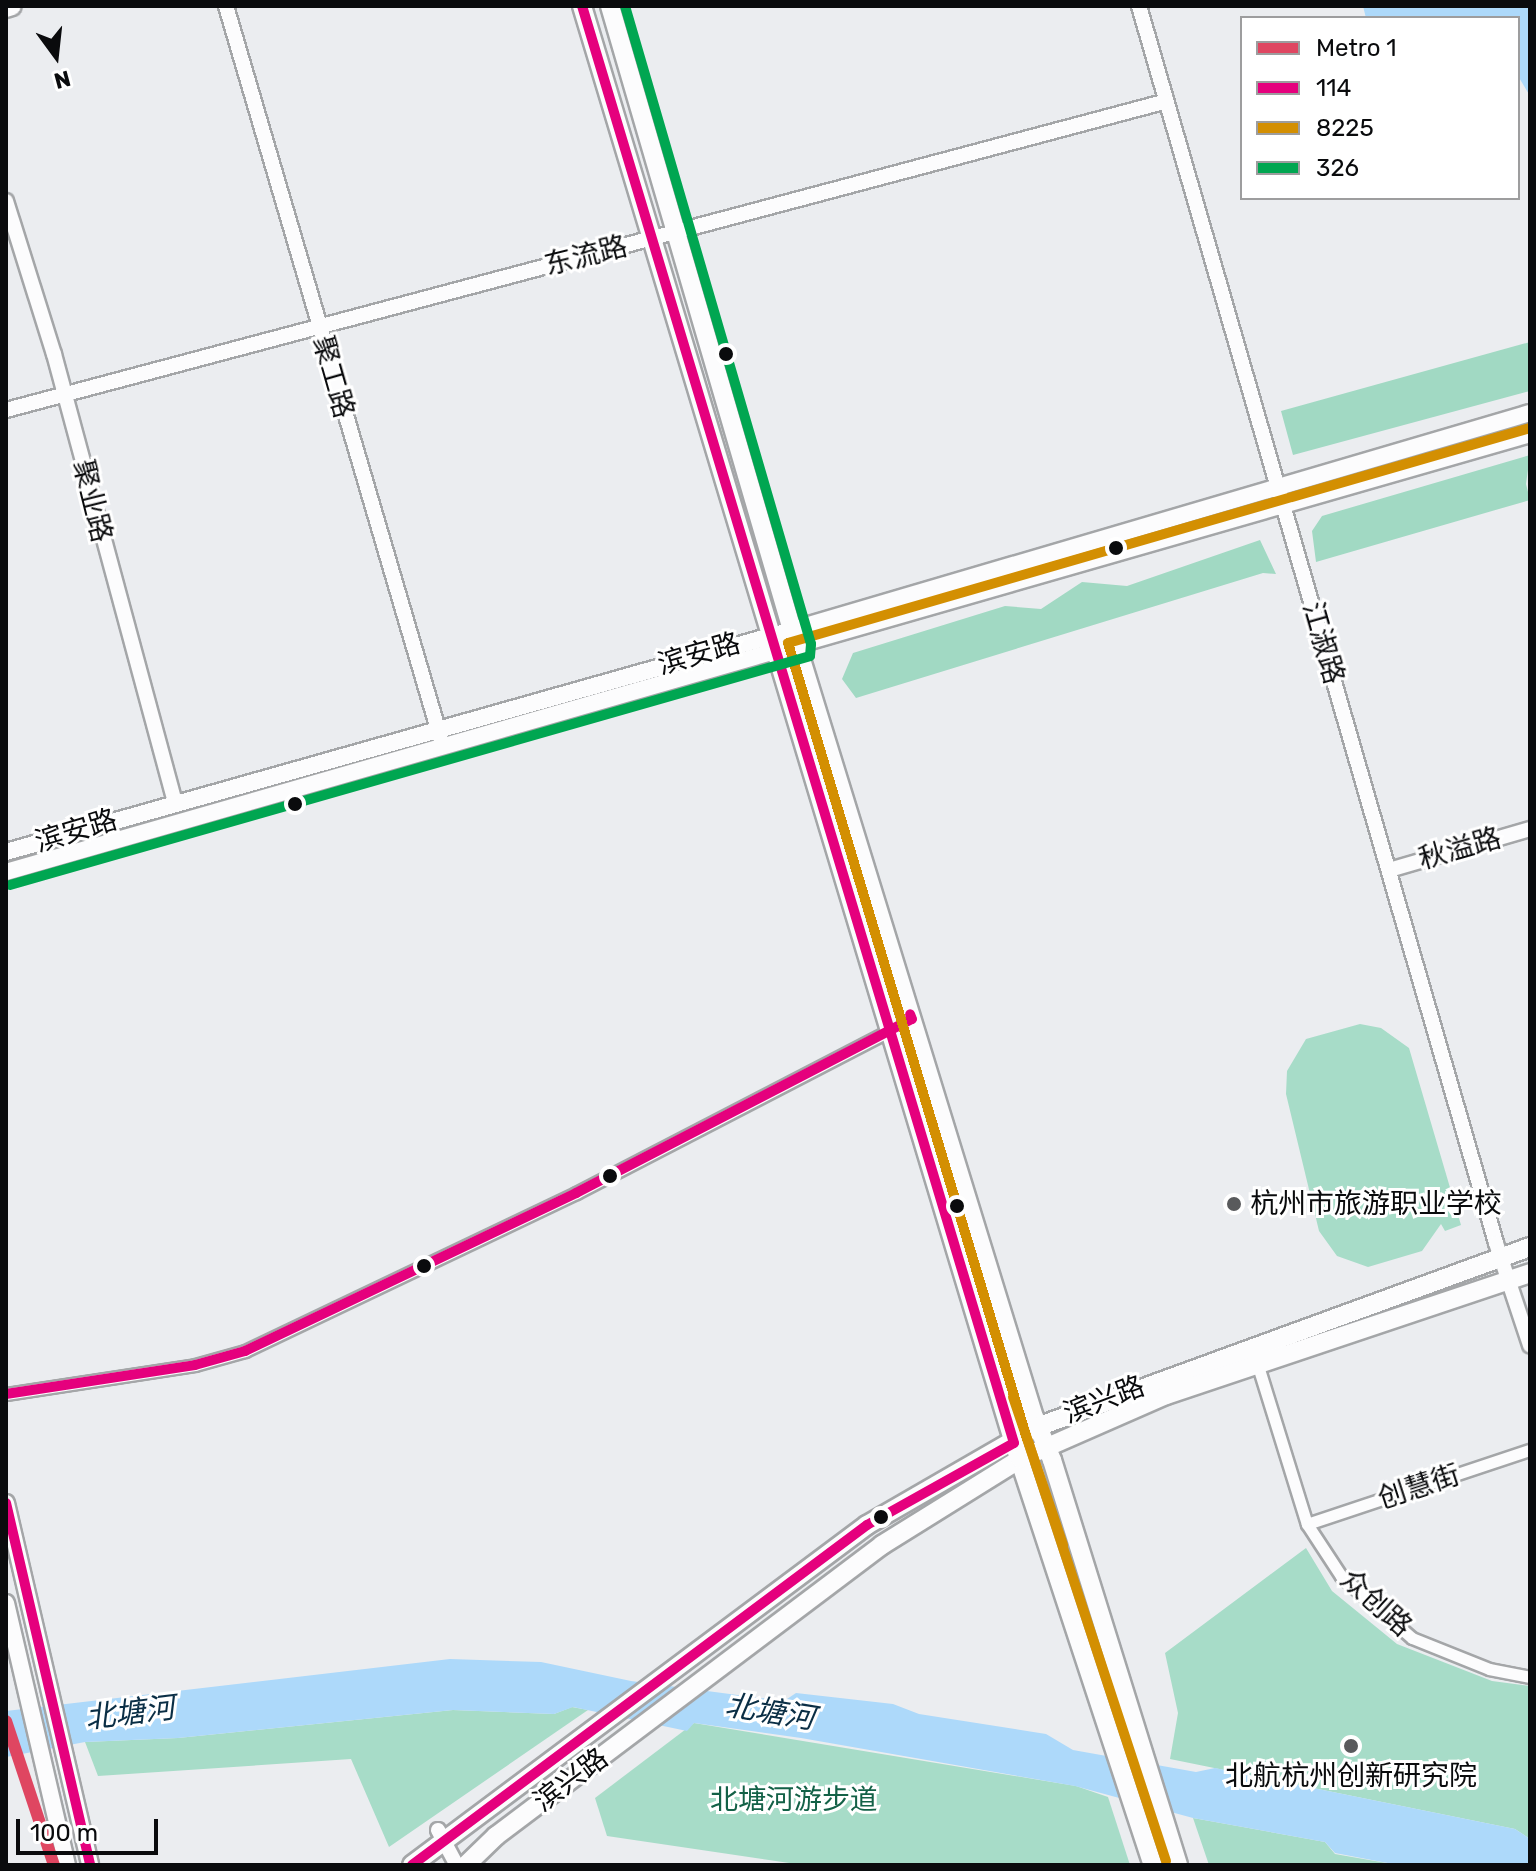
<!DOCTYPE html>
<meta charset="utf-8">
<style>
body{margin:0}
#map{position:relative;width:1536px;height:1871px;overflow:hidden;background:#ebedf0;font-family:Rubik,"Noto Sans SC",sans-serif}
div>[style]{position:absolute}
.green>*{inset:0;background:#a7dcc8}
.forest>*{inset:0;background:#a1d9c3}
.water>*{inset:0;background:#add9fa}
.roads{filter:drop-shadow(2px 0 #a4a6a8) drop-shadow(-2px 0 #a4a6a8) drop-shadow(0 2px #a4a6a8) drop-shadow(0 -2px #a4a6a8)}
.minor>*{height:11px;margin:-5.5px;padding:0 5.5px;transform-origin:5.5px;border-radius:5.5px;background:#fcfcfd}
.tertiary>*{height:14px;margin:-7px;padding:0 7px;transform-origin:7px;border-radius:7px;background:#fcfcfd}
.secondary>*{height:16px;margin:-8px;padding:0 8px;transform-origin:8px;border-radius:8px;background:#fcfcfd}
.primary>*{height:18px;margin:-9px;padding:0 9px;transform-origin:9px;border-radius:9px;background:#fcfcfd}
.bus-1>*{height:10px;margin:-5px;padding:0 5px;transform-origin:5px;border-radius:5px;background:#e5007d}
.bus-2>*{height:10px;margin:-5px;padding:0 5px;transform-origin:5px;border-radius:5px;background:#d38f02}
.bus-3>*{height:10px;margin:-5px;padding:0 5px;transform-origin:5px;border-radius:5px;background:#00a651}
.metro-1>*{height:12px;margin:-6px;padding:0 6px;transform-origin:6px;border-radius:6px;background:#df4661}
.dots>*{width:22px;height:22px;translate:-50% -50%;box-sizing:border-box;border:4px solid #fff;border-radius:50%}
span{translate:-50% -50%;white-space:nowrap;text-align:center;line-height:1.15;-webkit-text-stroke:6px #fff;paint-order:stroke}
.street-label{font-size:28px;color:#0a0b0d}
.poi-label{font-size:28px;color:#0a0b0d}
.left{translate:0 -50%;text-align:left}
.park-label{font-size:28px;color:#136147}
.water-label{font-size:30px;color:#0a2e45;font-style:italic}
.frame{position:absolute;inset:0;border:8px solid #0a0b0d;pointer-events:none}
.legend{position:absolute;left:1240px;top:16px;width:280px;height:184px;box-sizing:border-box;background:#fff;border:2px solid #9d9d9e;margin:0;padding:10px 14px;list-style:none;font-size:24px;color:#0a0b0d}
.legend li{display:flex;align-items:center;gap:16px;height:40px}
.legend b{width:40px;border:2px solid #9d9d9e}
.north{position:absolute;left:16px;top:16px;width:80px;height:80px;-webkit-text-stroke:6px #fff;paint-order:stroke;rotate:165deg;font-size:22px;font-weight:700;line-height:32px;text-align:center;color:#0a0b0d}
.north::after{content:'';display:block;margin:auto;width:28px;height:36px;background:#0a0b0d;clip-path:polygon(50% 0,100% 100%,50% 72%,0 100%)}
.scale{position:absolute;left:16px;top:1819px;width:142px;height:36px;box-sizing:border-box;border:4px solid #0a0b0d;border-top:0;padding-left:10px;font-size:24px;line-height:28px;white-space:nowrap;color:#0a0b0d;-webkit-text-stroke:6px #fff;paint-order:stroke}
</style>
<div id="map">
<div class="green">
<i style="clip-path:polygon(1360px 1024px,1381px 1028px,1409px 1048px,1461px 1225px,1445px 1231px,1441px 1224px,1422px 1251px,1368px 1267px,1337px 1256px,1319px 1231px,1286px 1094px,1287px 1071px,1306px 1039px)"></i>
<i style="clip-path:polygon(1306px 1548px,1332px 1591px,1397px 1644px,1492px 1681px,1530px 1686px,1530px 1839px,1515px 1829px,1170px 1759px,1178px 1713px,1165px 1653px)"></i>
<i style="clip-path:polygon(572px 1707px,588px 1710px,389px 1847px,351px 1759px,98px 1776px,85px 1742px,178px 1738px,453px 1710px,554px 1714px)"></i>
<i style="clip-path:polygon(694px 1723px,1076px 1786px,1108px 1797px,1130px 1865px,803px 1865px,607px 1836px,595px 1798px)"></i>
<i style="clip-path:polygon(1193px 1818px,1325px 1842px,1335px 1854px,1398px 1865px,1209px 1865px)"></i>
</div>
<div class="forest">
<i style="clip-path:polygon(1530px 342px,1530px 391px,1293px 455px,1281px 411px)"></i>
<i style="clip-path:polygon(1530px 455px,1526px 484px,1530px 500px,1316px 562px,1312px 531px,1322px 516px)"></i>
<i style="clip-path:polygon(1260px 540px,1276px 574px,1263px 573px,856px 698px,842px 679px,853px 653px,1005px 606px,1041px 609px,1082px 582px,1127px 586px)"></i>
</div>
<div class="water">
<i style="clip-path:polygon(1363px 6px,1530px 6px,1530px 96px,1518px 76px,1518px 18px,1366px 18px)"></i>
<i style="clip-path:polygon(450px 1659px,541px 1662px,631px 1681px,784px 1701px,796px 1693px,893px 1704px,919px 1714px,1046px 1734px,1073px 1750px,1196px 1772px,1215px 1768px,1515px 1829px,1530px 1839px,1530px 1865px,1398px 1865px,1335px 1853px,1325px 1842px,1193px 1818px,1075px 1786px,801px 1738px,694px 1723px,687px 1731px,573px 1707px,554px 1714px,453px 1710px,178px 1738px,85px 1742px,6px 1757px,6px 1711px)"></i>
</div>
<div class="roads">
<div class="minor">
<i style="left:1258px;top:1366px;width:165px;rotate:72.8deg"></i>
<i style="left:1307px;top:1524px;width:62px;rotate:56.8deg"></i>
<i style="left:1341px;top:1576px;width:94px;rotate:41.1deg"></i>
<i style="left:1412px;top:1638px;width:83px;rotate:21.9deg"></i>
<i style="left:1489px;top:1669px;width:42px;rotate:11deg"></i>
<i style="left:6px;top:1394px;width:191px;rotate:-8.7deg"></i>
<i style="left:195px;top:1365px;width:52px;rotate:-15.6deg"></i>
<i style="left:245px;top:1351px;width:367px;rotate:-25.5deg"></i>
<i style="left:576px;top:1193px;width:378px;rotate:-27.4deg"></i>
<i style="left:1307px;top:1524px;width:235px;rotate:-18.4deg"></i>
</div>
<div class="tertiary">
<i style="left:226px;top:6px;width:771px;rotate:73.66deg"></i>
<i style="left:1139px;top:6px;width:1287px;rotate:73.9deg"></i>
<i style="left:1496px;top:1243px;width:108px;rotate:71.6deg"></i>
<i style="left:6px;top:201px;width:160px;rotate:72.6deg"></i>
<i style="left:54px;top:354px;width:464px;rotate:74.9deg"></i>
<i style="left:6px;top:410px;width:1201px;rotate:-14.9deg"></i>
<i style="left:1389px;top:870px;width:147px;rotate:-16.2deg"></i>
<i style="left:438px;top:1830px;width:40px;rotate:62deg"></i>
</div>
<div class="secondary">
<i style="left:6px;top:852px;width:817px;rotate:-15.77deg"></i>
<i style="left:792px;top:630px;width:769px;rotate:-16.39deg"></i>
<i style="left:6px;top:872px;width:1586px;rotate:-16.03deg"></i>
<i style="left:6px;top:1503px;width:372px;rotate:76.9deg"></i>
<i style="left:6px;top:1603px;width:269px;rotate:76.9deg"></i>
</div>
<div class="primary">
<i style="left:582px;top:6px;width:1501px;rotate:73.27deg"></i>
<i style="left:1014px;top:1443px;width:444px;rotate:71.8deg"></i>
<i style="left:610px;top:6px;width:650px;rotate:73.74deg"></i>
<i style="left:792px;top:630px;width:823px;rotate:72.91deg"></i>
<i style="left:1034px;top:1417px;width:47px;rotate:67.3deg"></i>
<i style="left:1052px;top:1460px;width:424px;rotate:72.7deg"></i>
<i style="left:6px;top:8px;width:6px;rotate:-18deg"></i>
<i style="left:412px;top:1865px;width:568px;rotate:-36.77deg"></i>
<i style="left:867px;top:1525px;width:196px;rotate:-30deg"></i>
<i style="left:1037px;top:1427px;width:525px;rotate:-20.06deg"></i>
<i style="left:466px;top:1865px;width:42px;rotate:-44deg"></i>
<i style="left:496px;top:1836px;width:483px;rotate:-37deg"></i>
<i style="left:882px;top:1545px;width:163px;rotate:-31.9deg"></i>
<i style="left:1020px;top:1459px;width:159px;rotate:-23.7deg"></i>
<i style="left:1166px;top:1395px;width:384px;rotate:-18.5deg"></i>
</div>
</div>
<div class="bus-1">
<i style="left:6px;top:1394px;width:191px;rotate:-8.7deg"></i>
<i style="left:195px;top:1365px;width:52px;rotate:-15.6deg"></i>
<i style="left:245px;top:1351px;width:367px;rotate:-25.5deg"></i>
<i style="left:576px;top:1193px;width:378px;rotate:-27.4deg"></i>
<i style="left:912px;top:1019px;width:5px;rotate:-112deg"></i>
<i style="left:6px;top:1503px;width:372px;rotate:76.9deg"></i>
<i style="left:412px;top:1865px;width:568px;rotate:-36.77deg"></i>
<i style="left:867px;top:1525px;width:168px;rotate:-29.2deg"></i>
<i style="left:1014px;top:1443px;width:1501px;rotate:-106.73deg"></i>
</div>
<div class="bus-2">
<i style="left:1013px;top:1397px;width:156px;rotate:71.3deg"></i>
<i style="left:1166px;top:1861px;width:444px;rotate:-108.2deg"></i>
<i style="left:1027px;top:1439px;width:831px;rotate:-106.71deg"></i>
<i style="left:788px;top:643px;width:773px;rotate:-16.16deg"></i>
</div>
<div class="bus-3">
<i style="left:10px;top:885px;width:832px;rotate:-15.97deg"></i>
<i style="left:810px;top:656px;width:12px;rotate:-85deg"></i>
<i style="left:811px;top:644px;width:665px;rotate:-106.25deg"></i>
</div>
<div class="metro-1">
<i style="left:6px;top:1721px;width:152px;rotate:71.6deg"></i>
</div>
<div class="dots">
<i style="left:726px;top:354px;background:#0a0b0d"></i>
<i style="left:1116px;top:548px;background:#0a0b0d"></i>
<i style="left:295px;top:804px;background:#0a0b0d"></i>
<i style="left:610px;top:1176px;background:#0a0b0d"></i>
<i style="left:1234px;top:1204px;background:#595a5c"></i>
<i style="left:957px;top:1206px;background:#0a0b0d"></i>
<i style="left:424px;top:1266px;background:#0a0b0d"></i>
<i style="left:881px;top:1517px;background:#0a0b0d"></i>
<i style="left:1351px;top:1746px;background:#595a5c"></i>
</div>
<div class="street-label">
<span style="left:586px;top:256px;rotate:-14deg">东流路</span>
<span style="left:333px;top:377px;rotate:74deg">聚工路</span>
<span style="left:92px;top:501px;rotate:76deg">聚业路</span>
<span style="left:1323px;top:643px;rotate:74deg">江淑路</span>
<span style="left:699px;top:654px;rotate:-16deg">滨安路</span>
<span style="left:76px;top:831px;rotate:-17deg">滨安路</span>
<span style="left:1460px;top:849px;rotate:-16deg">秋溢路</span>
<span style="left:1104px;top:1400px;rotate:-21deg">滨兴路</span>
<span style="left:1419px;top:1487px;rotate:-18deg">创慧街</span>
<span style="left:1376px;top:1603px;rotate:42deg">众创路</span>
<span style="left:571px;top:1780px;rotate:-37deg">滨兴路</span>
</div>
<div class="poi-label">
<span class="left" style="left:1250px;top:1204px">杭州市旅游职业学校</span>
<span style="left:1351px;top:1776px">北航杭州创新研究院</span>
</div>
<div class="park-label">
<span style="left:794px;top:1800px">北塘河游步道</span>
</div>
<div class="water-label">
<span style="left:770px;top:1712px;rotate:9deg">北塘河</span>
<span style="left:130px;top:1713px;rotate:-7deg">北塘河</span>
</div>
<div class="frame"></div>
<ul class="legend">
<li><b style="height:10px;background:#df4661"></b>Metro 1</li>
<li><b style="height:10px;background:#e5007d"></b>114</li>
<li><b style="height:10px;background:#d38f02"></b>8225</li>
<li><b style="height:10px;background:#00a651"></b>326</li>
</ul>
<div class="north">N</div>
<div class="scale">100 m</div>
</div>
